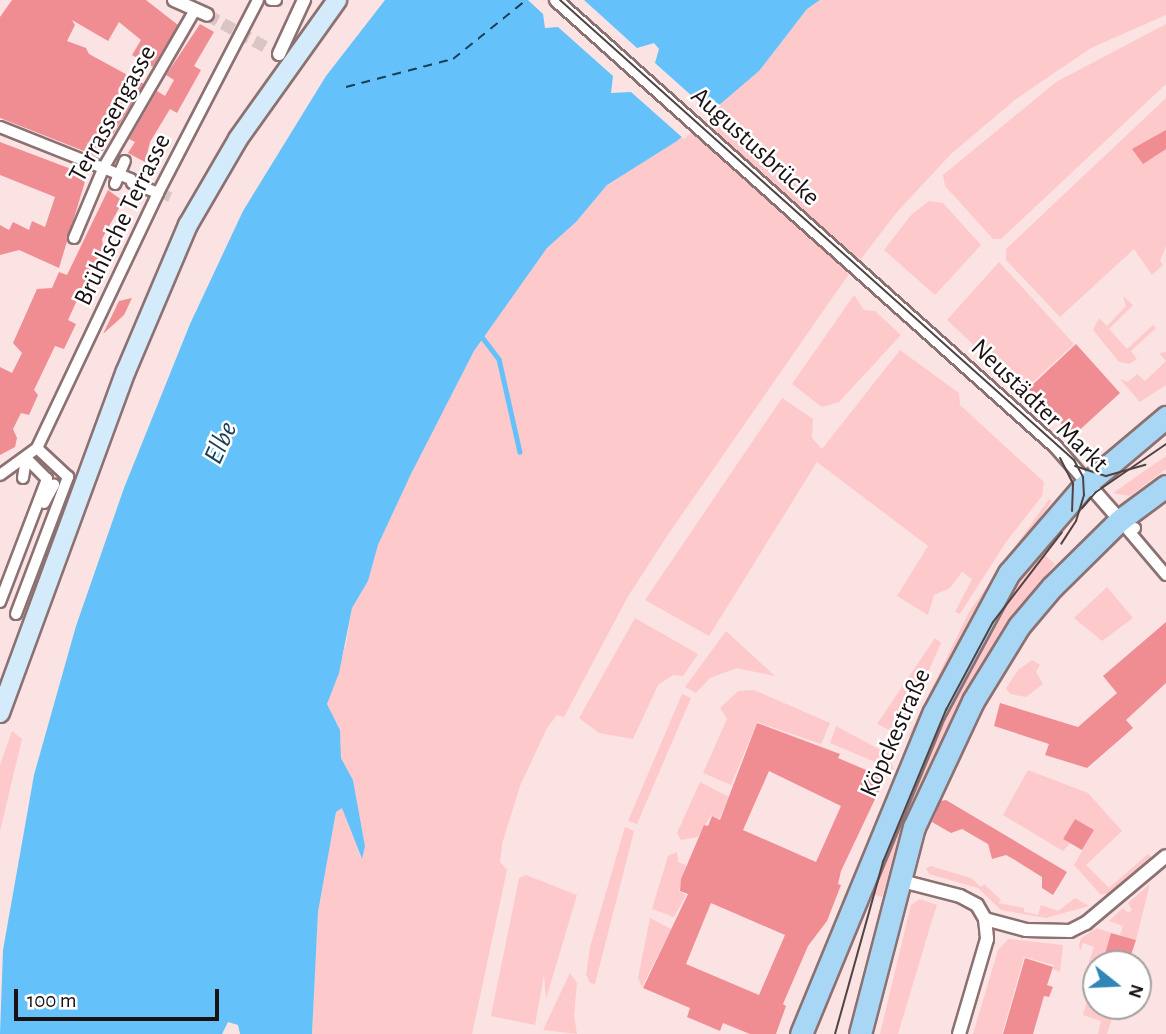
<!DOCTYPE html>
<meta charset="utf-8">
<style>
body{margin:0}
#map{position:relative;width:1166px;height:1034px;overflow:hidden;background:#fce3e3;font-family:"Alegreya Sans",sans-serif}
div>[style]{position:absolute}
.green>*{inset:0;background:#fdc9cb}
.water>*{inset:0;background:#65c1fa}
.pier>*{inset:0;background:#fce3e3}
.stream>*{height:4.5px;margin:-2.25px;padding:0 2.25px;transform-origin:2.25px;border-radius:2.25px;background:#65c1fa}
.ferry>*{height:2px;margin-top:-1px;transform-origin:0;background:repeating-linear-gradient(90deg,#183f56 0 9px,transparent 0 16px)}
.building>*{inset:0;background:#ef8d93}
.pedestrian-tunnel>*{height:10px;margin-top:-5px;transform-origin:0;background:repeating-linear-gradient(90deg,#dac4c4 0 10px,transparent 0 15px)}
.minor-tunnel>*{height:12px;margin-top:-6px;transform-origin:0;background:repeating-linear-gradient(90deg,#dac4c4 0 12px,transparent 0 18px)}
.roads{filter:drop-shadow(2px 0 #8c7172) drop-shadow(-2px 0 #8c7172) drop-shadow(0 2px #8c7172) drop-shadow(0 -2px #8c7172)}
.pedestrian>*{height:10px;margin:-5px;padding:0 5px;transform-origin:5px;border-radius:5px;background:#fff}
.minor>*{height:12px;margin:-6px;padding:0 6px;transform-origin:6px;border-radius:6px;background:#fff}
.secondary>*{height:18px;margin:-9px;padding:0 9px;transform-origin:9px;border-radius:9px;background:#d3ebfa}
.primary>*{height:21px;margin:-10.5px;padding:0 10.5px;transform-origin:10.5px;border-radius:10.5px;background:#a7d7f5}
.tram>*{height:2px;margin:-1px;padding:0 1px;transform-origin:1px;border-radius:1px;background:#504343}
span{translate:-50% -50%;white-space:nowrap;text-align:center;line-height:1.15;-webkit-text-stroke:5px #fff;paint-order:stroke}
.street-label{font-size:26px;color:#1b1112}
.water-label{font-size:28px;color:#183f56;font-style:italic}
.north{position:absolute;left:1082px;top:950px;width:70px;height:70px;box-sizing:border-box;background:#fff;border:2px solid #a4a0a0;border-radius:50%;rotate:108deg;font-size:19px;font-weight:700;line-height:28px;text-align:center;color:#1b1112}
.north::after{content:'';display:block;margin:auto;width:24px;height:32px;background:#3286b6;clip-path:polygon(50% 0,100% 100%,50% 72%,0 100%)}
.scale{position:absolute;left:14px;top:989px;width:205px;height:32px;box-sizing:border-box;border:4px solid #1b1112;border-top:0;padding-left:9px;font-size:21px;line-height:24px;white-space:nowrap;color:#1b1112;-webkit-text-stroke:5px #fff;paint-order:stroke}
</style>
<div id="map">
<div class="green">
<i style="clip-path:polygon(820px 0,1166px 0,1166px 15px,1091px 48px,1016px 99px,951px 154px,897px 212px,844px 281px,669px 533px,627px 598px,564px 717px,557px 715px,547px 728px,520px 786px,502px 844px,500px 862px,507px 870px,472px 1034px,312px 1034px,318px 912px,336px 812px,342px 807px,361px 858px,365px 846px,353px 780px,341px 758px,340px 730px,327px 704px,346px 644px,352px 608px,368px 581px,378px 545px,411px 474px,474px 351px,547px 248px,576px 222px,607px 185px,677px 141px,759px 71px,807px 9px)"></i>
<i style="clip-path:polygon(1166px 24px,1166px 84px,1001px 239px,993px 239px,945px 186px,943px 175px,1056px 82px)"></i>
<i style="clip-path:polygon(1166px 98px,1166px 246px,1160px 261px,1163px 265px,1152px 275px,1134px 249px,1060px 317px,1006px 260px,1006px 249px)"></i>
<i style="clip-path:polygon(929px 201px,943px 203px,981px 245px,935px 295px,884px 250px,911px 215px)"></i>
<i style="clip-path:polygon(999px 262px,1074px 344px,1023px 391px,947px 320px)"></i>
<i style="clip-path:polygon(854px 295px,864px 310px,875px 311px,901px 335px,839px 402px,822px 407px,792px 384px)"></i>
<i style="clip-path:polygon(1123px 296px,1133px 305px,1109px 329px,1127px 349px,1153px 325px,1156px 328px,1131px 351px,1137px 359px,1129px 364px,1119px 362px,1093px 330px,1099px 318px,1107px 326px,1126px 306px)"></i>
<i style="clip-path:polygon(900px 350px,959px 393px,960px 405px,1044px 482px,1042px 496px,1006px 542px,960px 614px,955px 612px,972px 579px,962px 572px,950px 588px,934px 595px,928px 615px,897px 596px,928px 546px,817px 462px,709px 636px,645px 600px,782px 398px,813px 419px,812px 438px,822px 449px)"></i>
<i style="clip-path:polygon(1166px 352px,1166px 385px,1140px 402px,1120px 379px,1128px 382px,1137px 374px,1145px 381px,1166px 361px,1159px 353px)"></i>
<i style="clip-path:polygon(1166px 456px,1166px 469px,1130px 496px,1113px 493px)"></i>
<i style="clip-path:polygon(1049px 499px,1052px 501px,972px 614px,915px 733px,908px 737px,969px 612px)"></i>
<i style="clip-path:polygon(1038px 549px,1055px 564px,1001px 631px,974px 679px,899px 845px,882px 897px,869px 893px,918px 764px,999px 604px)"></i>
<i style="clip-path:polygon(1107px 587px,1133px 618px,1102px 641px,1074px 618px)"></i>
<i style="clip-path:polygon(635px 618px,698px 654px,683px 676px,673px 675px,658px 685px,633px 739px,599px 733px,579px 718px)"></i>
<i style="clip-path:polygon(726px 631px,775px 676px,737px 668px,710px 678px,696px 693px,685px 687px)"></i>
<i style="clip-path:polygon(935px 638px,941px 643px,900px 735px,877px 724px)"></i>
<i style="clip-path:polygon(1032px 660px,1040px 665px,1036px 672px,1043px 684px,1026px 697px,1010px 694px,1006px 688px,1018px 670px)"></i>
<i style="clip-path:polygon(754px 690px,830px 723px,821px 744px,757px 722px,731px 785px,703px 773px,727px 719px,720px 708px,738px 691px)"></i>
<i style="clip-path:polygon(682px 694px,691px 698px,637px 824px,628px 821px)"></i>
<i style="clip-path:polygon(836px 726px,888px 754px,894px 770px,830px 743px)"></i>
<i style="clip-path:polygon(12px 731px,22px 739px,0 831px,0 765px)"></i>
<i style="clip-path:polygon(1028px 770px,1088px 793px,1122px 831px,1086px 865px,1109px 888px,1148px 854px,1152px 858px,1111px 894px,1100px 894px,1074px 865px,1094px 830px,1075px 819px,1063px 839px,1070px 843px,1063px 851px,1003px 815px)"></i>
<i style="clip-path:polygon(700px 782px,729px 797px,719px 819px,711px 815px,698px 837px,681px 840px,677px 833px)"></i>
<i style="clip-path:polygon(625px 827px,634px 831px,595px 984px,590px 983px,586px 975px,590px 947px)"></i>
<i style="clip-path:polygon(677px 852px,678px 862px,686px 865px,679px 891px,686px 895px,674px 917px,652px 909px,668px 856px)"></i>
<i style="clip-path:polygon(931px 866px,971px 878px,981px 887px,984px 884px,1001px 900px,998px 903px,1024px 908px,1024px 912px,1038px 915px,1041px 905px,1058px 911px,1075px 898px,1089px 906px,1046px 918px,1001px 910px,978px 888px,929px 874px,926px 868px)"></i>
<i style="clip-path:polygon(526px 875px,577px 895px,546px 999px,544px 975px,535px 1025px,491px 1016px,519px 878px)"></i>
<i style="clip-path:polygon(1150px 884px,1136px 940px,1120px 935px,1123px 926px,1109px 921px,1123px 908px,1128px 913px,1132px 910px,1128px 903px)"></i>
<i style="clip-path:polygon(920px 899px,937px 905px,933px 917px,898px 1034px,880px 1034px,911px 905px)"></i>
<i style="clip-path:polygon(650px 918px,671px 929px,642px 987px,638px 978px)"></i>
<i style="clip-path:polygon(1097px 928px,1111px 933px,1102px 964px,1096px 964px,1096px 982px,1089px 980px,1092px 970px,1087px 968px,1094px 947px,1083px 943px,1080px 951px,1079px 945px,1081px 938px)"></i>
<i style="clip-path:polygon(1008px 939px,1063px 945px,1060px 972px,1053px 969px,1054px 965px,1024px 957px,1002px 1034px,973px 1034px,998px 950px)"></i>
<i style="clip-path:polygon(570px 973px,577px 983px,574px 1016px,577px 1034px,543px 1030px)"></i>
<i style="clip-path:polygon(1092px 985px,1096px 986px,1096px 1006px,1116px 1006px,1107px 1034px,1098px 1034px,1101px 1021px,1083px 1015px)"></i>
</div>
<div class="water">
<i style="clip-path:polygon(385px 0,820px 0,807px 9px,759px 71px,677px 141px,607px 185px,576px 222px,547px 248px,474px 351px,411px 474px,378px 545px,368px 581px,352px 608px,339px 673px,327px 704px,340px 730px,341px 758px,353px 780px,365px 846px,362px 859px,342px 808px,336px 812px,318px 912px,312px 1034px,240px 1034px,238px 1025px,228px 1022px,222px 1034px,0 1034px,3px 950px,34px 775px,76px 626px,124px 488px,190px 324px,243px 211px,326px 76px)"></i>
</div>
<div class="pier">
<i style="clip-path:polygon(528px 0,584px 0,637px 48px,654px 43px,659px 49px,655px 63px,711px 113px,718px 110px,684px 139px,631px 92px,611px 93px,613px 76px,558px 27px,545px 28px,543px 14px)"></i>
</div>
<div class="stream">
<i style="left:483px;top:338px;width:26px;rotate:53deg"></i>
<i style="left:499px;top:359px;width:95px;rotate:77.3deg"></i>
</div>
<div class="ferry">
<i style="left:346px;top:87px;width:111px;rotate:-14.7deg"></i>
<i style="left:453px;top:59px;width:94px;rotate:-38.9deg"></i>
</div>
<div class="building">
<i style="clip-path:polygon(12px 0,146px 0,178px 25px,153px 67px,132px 55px,141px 40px,119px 22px,108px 41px,72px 20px,75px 25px,67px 41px,86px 48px,89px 54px,144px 84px,99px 157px,0 118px,0 17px)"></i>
<i style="clip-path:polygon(200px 24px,214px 32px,194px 66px,201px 70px,177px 113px,170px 109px,150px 142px,145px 162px,128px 153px,135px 142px,129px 139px,157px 91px,165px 96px,174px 80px,166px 75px)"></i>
<i style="clip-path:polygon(1166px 130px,1166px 149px,1143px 164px,1132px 149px)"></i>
<i style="clip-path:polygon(0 142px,87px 175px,59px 268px,19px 250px,0 255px,0 225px,9px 230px,13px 222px,29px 230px,32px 221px,45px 227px,55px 197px,0 175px)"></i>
<i style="clip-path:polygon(108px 190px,123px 201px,102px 239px,104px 254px,94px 274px,89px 274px,68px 320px,76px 324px,64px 349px,55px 346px,34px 390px,38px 395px,29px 415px,21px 413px,13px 429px,17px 438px,15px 447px,0 455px,0 367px,12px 373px,22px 353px,13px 343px,37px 289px,52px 288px,59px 272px,67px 275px)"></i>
<i style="clip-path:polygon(132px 298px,124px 315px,103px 334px,119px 301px)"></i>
<i style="clip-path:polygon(1076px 344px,1120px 393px,1073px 436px,1028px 389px)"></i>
<i style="clip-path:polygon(1166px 622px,1166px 683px,1126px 720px,1133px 728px,1087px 768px,1045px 755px,1049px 744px,994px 726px,1000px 703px,1078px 727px,1117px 693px,1103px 676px)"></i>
<i style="clip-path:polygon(evenodd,757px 723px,840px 754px,838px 758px,885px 778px,841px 871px,838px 884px,841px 885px,827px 921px,808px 946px,783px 1004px,786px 1006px,776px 1034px,750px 1034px,723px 1023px,720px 1031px,687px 1017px,690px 1008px,643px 988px,688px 894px,680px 891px,681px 879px,704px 825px,708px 826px,712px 816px,720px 820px,757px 723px,769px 771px,841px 806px,816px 862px,743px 830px,769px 771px,757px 723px,711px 903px,785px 935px,759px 995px,686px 964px,711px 903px)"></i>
<i style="clip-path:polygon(946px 800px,1067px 872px,1053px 895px,1042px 888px,1042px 877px,1015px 860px,1006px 855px,992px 859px,988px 844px,962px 829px,951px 833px,932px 822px,941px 801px)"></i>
<i style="clip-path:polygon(1075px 819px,1094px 830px,1082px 850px,1063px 839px)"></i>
<i style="clip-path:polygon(1111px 933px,1136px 940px,1128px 964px,1102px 964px)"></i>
<i style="clip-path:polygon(1025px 958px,1053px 967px,1047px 985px,1053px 987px,1049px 997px,1044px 996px,1033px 1034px,1003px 1034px)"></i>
</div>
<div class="pedestrian-tunnel">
<i style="left:151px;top:189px;width:21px;rotate:23deg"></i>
</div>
<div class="minor-tunnel">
<i style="left:207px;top:15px;width:71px;rotate:28.7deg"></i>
</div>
<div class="roads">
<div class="pedestrian">
<i style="left:271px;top:0;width:5px"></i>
<i style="left:0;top:127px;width:141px;rotate:21.7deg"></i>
<i style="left:132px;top:183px;width:28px;rotate:21deg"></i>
<i style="left:115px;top:184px;width:25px;rotate:-67deg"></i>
<i style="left:74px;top:238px;width:77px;rotate:-67.1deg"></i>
<i style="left:104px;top:167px;width:179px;rotate:-59.9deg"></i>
<i style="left:0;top:475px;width:46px;rotate:-36.1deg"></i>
<i style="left:37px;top:448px;width:282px;rotate:-64.6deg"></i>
<i style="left:158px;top:193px;width:217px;rotate:-62.6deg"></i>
<i style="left:23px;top:478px;width:20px;rotate:-81deg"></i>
<i style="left:44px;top:503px;width:21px;rotate:-61deg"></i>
<i style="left:1135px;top:528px;width:7px;rotate:164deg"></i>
<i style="left:1128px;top:530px;width:59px;rotate:49.8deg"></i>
<i style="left:0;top:602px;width:132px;rotate:-69.1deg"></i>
<i style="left:47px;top:479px;width:30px;rotate:-135deg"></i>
<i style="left:16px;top:614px;width:147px;rotate:-69.2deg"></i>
<i style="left:68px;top:477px;width:42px;rotate:-136.9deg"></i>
</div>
<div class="minor">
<i style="left:174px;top:0;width:36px;rotate:24deg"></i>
<i style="left:556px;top:0;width:671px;rotate:41.8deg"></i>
<i style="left:1056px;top:447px;width:97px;rotate:48.8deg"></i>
<i style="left:279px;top:54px;width:60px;rotate:-65.2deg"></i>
<i style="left:898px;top:880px;width:64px;rotate:14.5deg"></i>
<i style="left:960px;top:896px;width:19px;rotate:28deg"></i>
<i style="left:977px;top:905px;width:16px;rotate:60deg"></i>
<i style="left:985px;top:919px;width:20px;rotate:84deg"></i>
<i style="left:987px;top:939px;width:99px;rotate:106.4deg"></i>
<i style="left:985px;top:919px;width:42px;rotate:15deg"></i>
<i style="left:1026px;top:930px;width:44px;rotate:1.3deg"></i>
<i style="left:1070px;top:931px;width:18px;rotate:-27deg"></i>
<i style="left:1086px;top:923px;width:104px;rotate:-39.9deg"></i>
</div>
<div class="secondary">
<i style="left:0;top:713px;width:364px;rotate:-69.8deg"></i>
<i style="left:126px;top:371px;width:159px;rotate:-67deg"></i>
<i style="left:188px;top:225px;width:99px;rotate:-59.8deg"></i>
<i style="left:238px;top:139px;width:171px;rotate:-54.5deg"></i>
</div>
<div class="primary">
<i style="left:801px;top:1034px;width:348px;rotate:-67.6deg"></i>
<i style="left:934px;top:712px;width:158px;rotate:-61.7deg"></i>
<i style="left:1009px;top:573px;width:113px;rotate:-49.3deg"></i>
<i style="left:1083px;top:487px;width:109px;rotate:-40.1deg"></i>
<i style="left:860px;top:1034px;width:214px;rotate:-75.4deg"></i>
<i style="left:914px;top:827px;width:139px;rotate:-64.9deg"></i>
<i style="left:973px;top:701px;width:88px;rotate:-58.5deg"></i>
<i style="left:1019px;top:626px;width:51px;rotate:-49.8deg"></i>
<i style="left:1052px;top:587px;width:95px;rotate:-44.6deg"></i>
<i style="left:1120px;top:520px;width:57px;rotate:-36.5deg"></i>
</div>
</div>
<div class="tram">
<i style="left:560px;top:0;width:690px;rotate:41.83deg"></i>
<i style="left:1074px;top:460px;width:19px;rotate:62deg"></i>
<i style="left:1083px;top:477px;width:18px;rotate:87deg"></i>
<i style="left:1084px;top:495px;width:27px;rotate:107deg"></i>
<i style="left:1076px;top:521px;width:27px;rotate:123deg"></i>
<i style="left:1060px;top:458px;width:29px;rotate:63deg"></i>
<i style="left:1073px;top:484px;width:27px;rotate:92deg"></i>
<i style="left:1075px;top:466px;width:33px;rotate:18deg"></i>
<i style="left:1106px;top:476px;width:41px;rotate:-15.8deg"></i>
<i style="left:1082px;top:508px;width:21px;rotate:-49deg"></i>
<i style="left:1096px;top:492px;width:85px;rotate:-34.4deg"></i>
<i style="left:835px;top:1034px;width:179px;rotate:-74.4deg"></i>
<i style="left:883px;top:862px;width:165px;rotate:-67.5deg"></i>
<i style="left:946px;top:710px;width:100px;rotate:-61.9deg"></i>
<i style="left:993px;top:622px;width:113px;rotate:-52.5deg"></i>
</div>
<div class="street-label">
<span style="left:113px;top:114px;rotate:-61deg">Terrassengasse</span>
<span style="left:755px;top:147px;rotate:42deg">Augustusbrücke</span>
<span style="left:123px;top:220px;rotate:-64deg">Brühlsche Terrasse</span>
<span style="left:1039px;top:406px;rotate:44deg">Neustädter Markt</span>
<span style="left:896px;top:733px;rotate:-66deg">Köpckestraße</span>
</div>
<div class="water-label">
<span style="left:221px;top:443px;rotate:-65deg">Elbe</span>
</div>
<div class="north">N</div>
<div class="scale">100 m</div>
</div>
